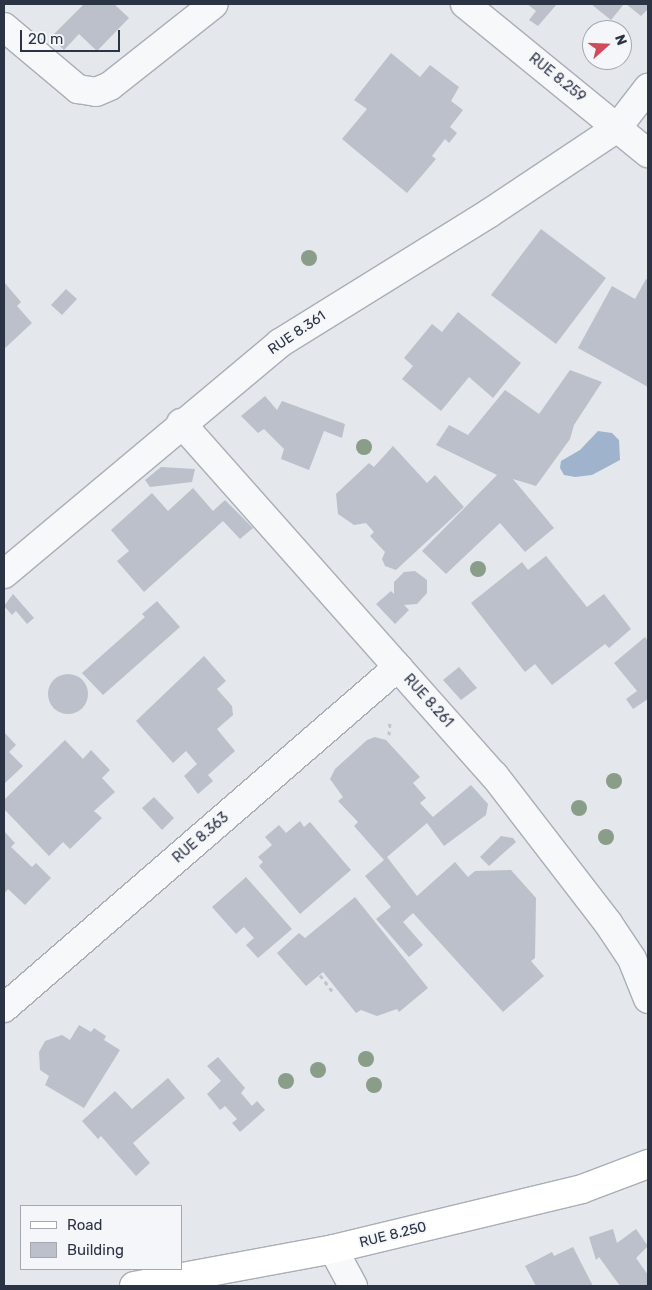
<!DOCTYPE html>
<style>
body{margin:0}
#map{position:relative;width:652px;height:1290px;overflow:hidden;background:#e4e7ec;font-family:Rubik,sans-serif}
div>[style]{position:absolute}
.water>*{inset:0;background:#9fb4cc}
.building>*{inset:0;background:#bbc0ca}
.round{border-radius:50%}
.path>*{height:3px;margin-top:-1.5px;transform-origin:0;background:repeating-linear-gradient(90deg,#c2c5cb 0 4px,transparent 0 8px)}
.roads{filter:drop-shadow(1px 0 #a9aeb7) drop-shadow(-1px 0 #a9aeb7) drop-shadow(0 1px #a9aeb7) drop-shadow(0 -1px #a9aeb7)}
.street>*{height:28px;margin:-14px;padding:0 14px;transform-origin:14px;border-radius:14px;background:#f7f8fa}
.secondary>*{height:28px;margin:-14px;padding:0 14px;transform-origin:14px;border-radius:14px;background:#fff}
.trees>*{width:16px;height:16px;margin:-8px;border-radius:50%;background:#899d89}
span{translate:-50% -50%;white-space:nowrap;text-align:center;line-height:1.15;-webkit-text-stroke:4px #f4f6f9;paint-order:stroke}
.street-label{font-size:14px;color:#2b3445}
.frame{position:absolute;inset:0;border:5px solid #2b3445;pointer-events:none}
.legend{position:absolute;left:20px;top:1205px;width:162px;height:65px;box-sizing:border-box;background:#f4f6f9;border:1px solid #a4a8b1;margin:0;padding:6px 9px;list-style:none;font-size:15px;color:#2b3445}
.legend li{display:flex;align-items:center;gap:10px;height:25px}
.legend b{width:25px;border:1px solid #a4a8b1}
.north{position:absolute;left:582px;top:20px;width:50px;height:50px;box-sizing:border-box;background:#f4f6f9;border:1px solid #a4a8b1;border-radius:50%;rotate:70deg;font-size:14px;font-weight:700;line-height:20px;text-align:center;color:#2b3445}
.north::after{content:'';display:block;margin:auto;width:18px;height:22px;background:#d1495b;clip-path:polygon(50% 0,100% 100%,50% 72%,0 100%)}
.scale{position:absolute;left:20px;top:30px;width:100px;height:22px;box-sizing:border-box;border:2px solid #2b3445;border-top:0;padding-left:6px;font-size:15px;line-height:18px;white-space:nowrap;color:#2b3445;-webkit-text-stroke:4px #f4f6f9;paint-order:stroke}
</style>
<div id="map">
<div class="water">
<i style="clip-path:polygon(598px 431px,612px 433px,619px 440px,620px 460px,592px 475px,575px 477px,564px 475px,560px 468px,561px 461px,580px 450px)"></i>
</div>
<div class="building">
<i style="clip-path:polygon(84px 4px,114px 4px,129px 18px,97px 51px,79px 34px,64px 50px,51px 37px)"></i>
<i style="clip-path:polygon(527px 4px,557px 4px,538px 26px,529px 20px,536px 11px)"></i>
<i style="clip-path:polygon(591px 4px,624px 4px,611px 20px)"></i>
<i style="clip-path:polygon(626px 4px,648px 4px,648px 9px,641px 16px)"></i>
<i style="clip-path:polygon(391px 53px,420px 77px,430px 65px,459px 87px,451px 101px,463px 110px,450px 127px,457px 133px,449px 143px,445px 139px,432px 156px,436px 159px,407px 193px,342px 139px,367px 109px,354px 100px)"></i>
<i style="clip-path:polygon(541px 229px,606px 278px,556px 344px,491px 295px)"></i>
<i style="clip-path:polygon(646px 279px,648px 280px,648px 387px,578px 348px,612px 286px,635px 299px)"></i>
<i style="clip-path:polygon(4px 282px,21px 302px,17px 306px,32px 323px,4px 349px)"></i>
<i style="clip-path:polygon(66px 289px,77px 299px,62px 315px,51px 305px)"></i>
<i style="clip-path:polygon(458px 312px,521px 363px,493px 398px,469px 377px,441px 411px,402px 379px,413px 366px,404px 358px,432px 324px,442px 332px)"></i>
<i style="clip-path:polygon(570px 370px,602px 382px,574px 425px,570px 439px,536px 486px,513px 479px,554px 528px,525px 552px,500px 523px,446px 574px,422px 551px,497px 475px,436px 445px,449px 425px,468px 435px,505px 390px,539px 414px)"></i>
<i style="clip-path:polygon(265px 396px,277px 410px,282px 401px,345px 424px,342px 438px,324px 431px,309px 470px,281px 459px,284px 449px,264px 429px,258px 433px,241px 416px)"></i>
<i style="clip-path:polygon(393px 446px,427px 483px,435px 475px,464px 507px,396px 570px,385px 566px,382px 559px,385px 552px,370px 536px,374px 532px,366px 523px,354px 525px,338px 514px,336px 494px,369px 463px,374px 467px)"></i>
<i style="clip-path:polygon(161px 467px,195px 469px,192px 482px,150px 487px,145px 480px)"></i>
<i style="clip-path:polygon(193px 488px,213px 511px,225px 500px,253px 528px,240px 539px,223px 521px,144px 592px,117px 561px,129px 551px,111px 530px,152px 493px,168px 511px)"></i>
<i style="clip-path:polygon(546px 556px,587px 607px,604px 594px,631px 629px,609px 648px,605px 644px,552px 685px,535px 664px,525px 672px,471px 603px,522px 562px,528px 570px)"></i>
<i style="clip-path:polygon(415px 571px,427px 580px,427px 593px,417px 604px,404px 605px,409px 610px,395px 624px,376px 604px,391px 591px,394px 594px,394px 582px,404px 572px)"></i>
<i style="clip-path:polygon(13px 594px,34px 618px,27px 624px,16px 611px,12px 615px,4px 606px)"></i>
<i style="clip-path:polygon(157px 601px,180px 627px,103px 695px,82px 673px,145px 617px,142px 614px)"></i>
<i style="clip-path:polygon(645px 637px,648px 641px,648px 699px,633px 709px,626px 699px,637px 691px,614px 663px)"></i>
<i style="clip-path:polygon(204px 656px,226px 681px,217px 689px,232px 706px,233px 715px,217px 729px,235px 751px,208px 775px,213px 781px,198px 794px,184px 776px,197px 764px,186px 751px,173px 763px,136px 721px)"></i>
<i style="clip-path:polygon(459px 667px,477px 688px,461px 700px,443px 680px)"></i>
<i class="round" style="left:48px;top:674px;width:40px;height:40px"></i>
<i style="clip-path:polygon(4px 732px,16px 745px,9px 752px,23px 766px,4px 784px)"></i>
<i style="clip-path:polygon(375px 737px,386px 740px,420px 777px,413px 783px,426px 798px,420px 803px,433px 817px,471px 785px,488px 804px,486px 815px,444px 846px,427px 823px,387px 857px,417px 896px,455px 862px,468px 877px,475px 871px,511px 870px,536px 898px,535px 958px,531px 961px,544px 976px,503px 1012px,413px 913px,403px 922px,423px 945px,409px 957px,376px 919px,391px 907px,365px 876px,384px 860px,354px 826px,358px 822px,338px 801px,343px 797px,330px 779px,335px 769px,367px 740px)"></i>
<i style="clip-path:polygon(65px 740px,83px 759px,91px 750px,110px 770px,102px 778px,115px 792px,94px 811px,102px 818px,70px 849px,63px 842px,49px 856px,4px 809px,4px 800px)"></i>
<i style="clip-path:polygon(154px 797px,174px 818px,162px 830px,142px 808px)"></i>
<i style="clip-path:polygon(300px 821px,304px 827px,310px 822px,351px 870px,300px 914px,259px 866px,263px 862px,258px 857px,272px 845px,265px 837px,279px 825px,286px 833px)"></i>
<i style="clip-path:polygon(4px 831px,15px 843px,11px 847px,32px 867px,36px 863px,51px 878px,25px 905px,8px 889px,4px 894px)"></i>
<i style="clip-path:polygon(501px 836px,513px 838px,516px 842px,489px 866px,480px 857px)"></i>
<i style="clip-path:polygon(246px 877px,292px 929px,258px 958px,246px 945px,254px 938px,244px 927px,236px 934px,212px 907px)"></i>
<i style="clip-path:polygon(355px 897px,428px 988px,399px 1012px,397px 1009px,377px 1016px,361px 1010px,356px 1013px,323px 972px,306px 986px,277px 953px,299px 933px,305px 938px)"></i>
<i style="clip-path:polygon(79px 1025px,91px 1032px,94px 1028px,106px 1036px,104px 1040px,120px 1050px,84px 1108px,45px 1085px,49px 1076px,40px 1070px,39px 1052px,45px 1041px,62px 1035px,70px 1040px)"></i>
<i style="clip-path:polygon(218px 1057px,245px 1088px,241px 1093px,252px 1106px,257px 1101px,265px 1110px,240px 1132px,232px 1123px,237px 1119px,225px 1106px,220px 1110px,207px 1094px,221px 1081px,207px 1066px)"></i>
<i style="clip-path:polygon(168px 1078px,185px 1098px,133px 1143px,150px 1163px,136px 1176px,101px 1136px,98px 1139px,82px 1121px,115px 1091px,132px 1109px)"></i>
<i style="clip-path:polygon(613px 1229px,617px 1243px,636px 1229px,648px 1246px,636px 1258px,648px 1275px,648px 1286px,620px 1286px,599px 1257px,596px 1260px,589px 1237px)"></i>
<i style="clip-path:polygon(573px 1247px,593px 1286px,536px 1286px,525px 1266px,552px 1252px,554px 1256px)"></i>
</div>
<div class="path">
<i style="left:389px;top:735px;width:13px;rotate:-86deg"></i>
<i style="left:320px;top:975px;width:21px;rotate:53deg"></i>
</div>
<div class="roads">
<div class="street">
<i style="left:465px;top:4px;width:236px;rotate:39.2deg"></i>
<i style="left:4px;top:27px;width:97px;rotate:40deg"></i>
<i style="left:78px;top:89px;width:18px;rotate:9deg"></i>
<i style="left:96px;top:92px;width:15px;rotate:-23deg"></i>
<i style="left:110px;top:86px;width:132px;rotate:-38.3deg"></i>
<i style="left:181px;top:423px;width:471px;rotate:48.4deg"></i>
<i style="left:494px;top:775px;width:187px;rotate:52.4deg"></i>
<i style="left:608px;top:923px;width:43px;rotate:56.3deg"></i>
<i style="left:632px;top:959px;width:43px;rotate:68.2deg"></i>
<i style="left:4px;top:574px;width:360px;rotate:-39.9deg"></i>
<i style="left:280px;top:343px;width:245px;rotate:-31.8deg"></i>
<i style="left:488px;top:214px;width:155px;rotate:-33.7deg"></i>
<i style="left:617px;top:128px;width:51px;rotate:-52.2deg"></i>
<i style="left:4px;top:1008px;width:521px;rotate:-40.88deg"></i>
<i style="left:333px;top:1249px;width:42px;rotate:61.6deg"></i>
</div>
<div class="secondary">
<i style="left:134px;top:1286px;width:202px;rotate:-10.5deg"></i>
<i style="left:333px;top:1249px;width:256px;rotate:-13.5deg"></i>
<i style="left:582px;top:1189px;width:71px;rotate:-20.7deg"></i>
</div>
</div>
<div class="trees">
<i style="left:309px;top:258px"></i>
<i style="left:364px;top:447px"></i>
<i style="left:478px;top:569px"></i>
<i style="left:614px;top:781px"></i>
<i style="left:579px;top:808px"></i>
<i style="left:606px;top:837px"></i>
<i style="left:366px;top:1059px"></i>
<i style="left:318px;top:1070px"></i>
<i style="left:286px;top:1081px"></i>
<i style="left:374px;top:1085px"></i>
</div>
<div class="street-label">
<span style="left:557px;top:78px;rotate:39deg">RUE 8.259</span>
<span style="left:297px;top:333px;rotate:-34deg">RUE 8.361</span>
<span style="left:428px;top:701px;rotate:48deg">RUE 8.261</span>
<span style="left:201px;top:838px;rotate:-41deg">RUE 8.363</span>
<span style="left:393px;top:1235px;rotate:-14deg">RUE 8.250</span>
</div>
<div class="frame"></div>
<ul class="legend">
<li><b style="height:6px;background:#fff"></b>Road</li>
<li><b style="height:14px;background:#bbc0ca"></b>Building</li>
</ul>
<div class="north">N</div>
<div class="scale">20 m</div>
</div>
